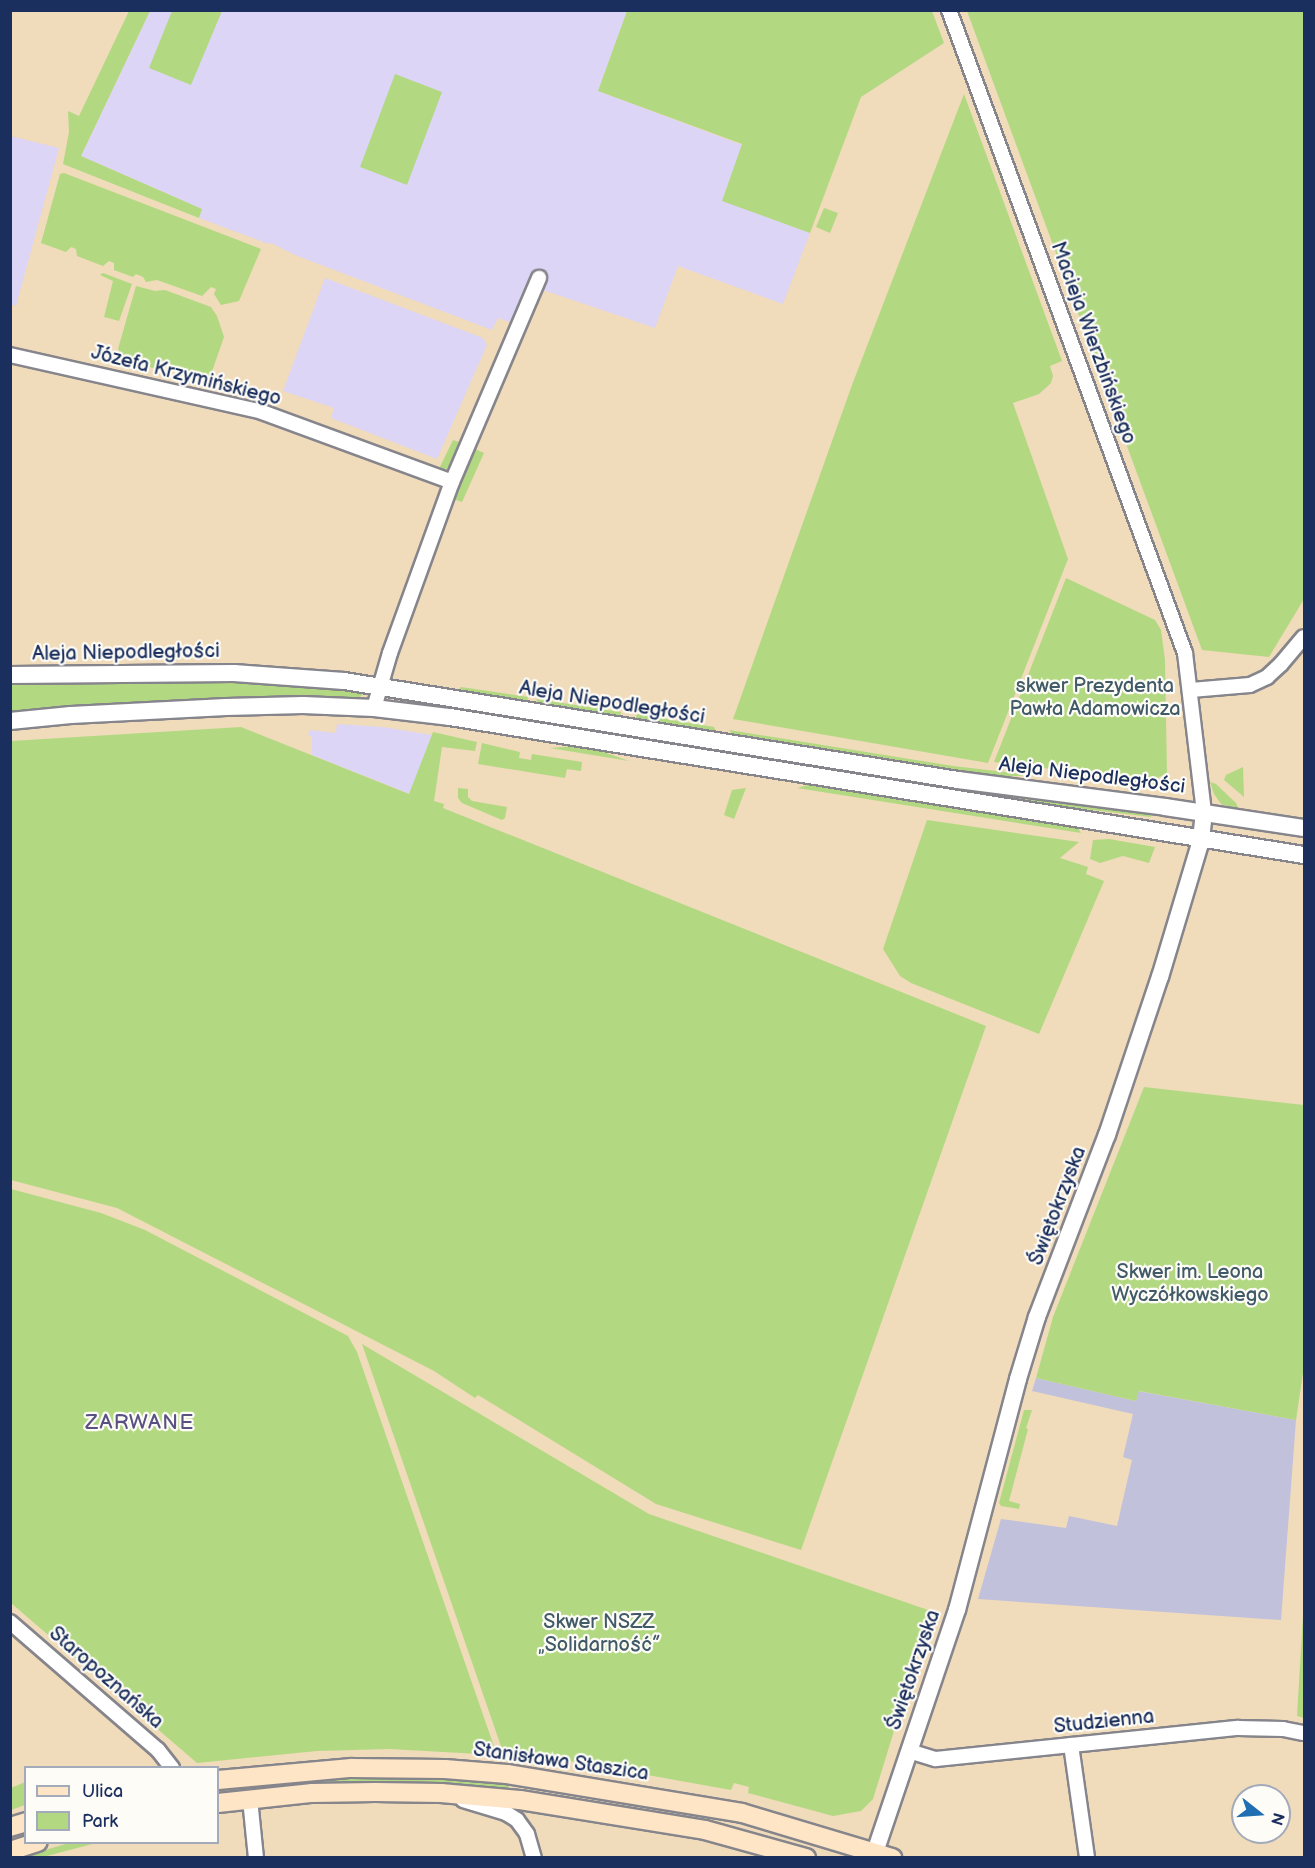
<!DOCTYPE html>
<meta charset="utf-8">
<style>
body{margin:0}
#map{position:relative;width:1315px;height:1868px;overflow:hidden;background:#f0dbba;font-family:"Balsamiq Sans",sans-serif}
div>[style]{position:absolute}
.built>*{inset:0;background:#ddd5f6}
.industrial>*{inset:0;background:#c2c1dc}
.green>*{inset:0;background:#b2d982}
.roads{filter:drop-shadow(2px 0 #86858c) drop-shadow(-2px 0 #86858c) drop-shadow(0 2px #86858c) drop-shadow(0 -2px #86858c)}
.minor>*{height:14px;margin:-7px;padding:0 7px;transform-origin:7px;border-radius:7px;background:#fff}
.tertiary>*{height:16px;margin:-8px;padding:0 8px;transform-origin:8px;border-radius:8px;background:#fff}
.secondary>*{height:18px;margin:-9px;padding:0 9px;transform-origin:9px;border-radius:9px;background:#fde5c5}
span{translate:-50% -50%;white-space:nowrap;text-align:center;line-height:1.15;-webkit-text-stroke:4.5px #fdfcf7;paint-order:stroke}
.street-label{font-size:20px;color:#1b2f5e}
.park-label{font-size:20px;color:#415a67}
.neighbourhood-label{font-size:21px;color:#585182;letter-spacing:1.5px}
.frame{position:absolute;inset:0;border:12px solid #1b2f5e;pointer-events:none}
.legend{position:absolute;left:24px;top:1766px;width:195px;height:78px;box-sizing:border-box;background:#fdfcf7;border:2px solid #a3aaba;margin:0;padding:8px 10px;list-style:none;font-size:18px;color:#1b2f5e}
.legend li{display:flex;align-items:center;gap:12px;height:30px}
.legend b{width:30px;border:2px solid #a3aaba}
.north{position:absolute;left:1231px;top:1784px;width:60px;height:60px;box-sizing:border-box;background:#fdfcf7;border:2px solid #a3aaba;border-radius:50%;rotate:107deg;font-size:16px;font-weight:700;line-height:24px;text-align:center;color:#1b2f5e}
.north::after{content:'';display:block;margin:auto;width:21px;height:27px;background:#1f6fb2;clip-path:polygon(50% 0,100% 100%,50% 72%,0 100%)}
</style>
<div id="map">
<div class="built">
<i style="clip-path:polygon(150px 11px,627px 11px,598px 91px,742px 145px,723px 201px,810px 233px,783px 304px,678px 266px,655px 328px,543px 290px,527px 328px,498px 318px,492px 330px,295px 255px,271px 243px,269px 244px,199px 218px,202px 209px,81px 156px)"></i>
<i style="clip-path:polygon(10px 136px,59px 148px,16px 306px,10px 304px)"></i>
<i style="clip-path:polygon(325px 278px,483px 338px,487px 345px,437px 459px,331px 418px,334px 408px,283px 391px)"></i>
<i style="clip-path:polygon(337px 724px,383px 727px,432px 735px,410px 794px,312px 755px,312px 737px,308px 735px,310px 730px,336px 733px)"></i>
</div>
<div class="industrial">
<i style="clip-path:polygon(1036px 1378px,1136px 1401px,1138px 1391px,1296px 1420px,1281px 1620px,978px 1599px,1001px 1519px,1066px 1528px,1069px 1516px,1117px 1526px,1132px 1460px,1123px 1457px,1133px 1414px,1032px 1391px)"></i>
</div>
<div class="green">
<i style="clip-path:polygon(129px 11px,150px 11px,81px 156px,202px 209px,199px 218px,63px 164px,69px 132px,68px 111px,79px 116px)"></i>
<i style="clip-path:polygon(172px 11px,222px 11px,191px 85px,149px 68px)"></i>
<i style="clip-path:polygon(627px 11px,932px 11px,944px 43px,861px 97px,810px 233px,722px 201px,742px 144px,598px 91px)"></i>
<i style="clip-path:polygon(967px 11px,1304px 11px,1304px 599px,1269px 657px,1202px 650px)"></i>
<i style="clip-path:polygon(395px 74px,442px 92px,407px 185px,360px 167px)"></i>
<i style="clip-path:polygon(964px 94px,1062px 361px,1050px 366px,1053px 376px,1051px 383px,1039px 394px,1013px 403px,1068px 559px,988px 763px,733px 719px,852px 385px)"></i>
<i style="clip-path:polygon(64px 173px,261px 249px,239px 301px,221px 305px,214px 294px,216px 289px,211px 287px,202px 296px,157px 280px,146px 282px,143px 277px,136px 274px,133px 277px,114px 270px,114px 263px,109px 261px,103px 266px,77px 256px,76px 249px,71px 247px,66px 252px,41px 243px,60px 174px)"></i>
<i style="clip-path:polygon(824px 208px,838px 213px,830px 233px,816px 227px)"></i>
<i style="clip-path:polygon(103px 273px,132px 284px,119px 321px,104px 317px,113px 281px,100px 275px)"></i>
<i style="clip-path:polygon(136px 286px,155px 291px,165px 290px,211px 307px,217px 316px,224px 337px,210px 377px,203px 379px,178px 373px,175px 367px,169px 365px,162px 370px,145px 366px,143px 361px,136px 359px,132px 363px,124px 362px,118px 349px)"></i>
<i style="clip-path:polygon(453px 440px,462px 443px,452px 464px,445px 470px,438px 471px)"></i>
<i style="clip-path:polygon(475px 449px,484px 453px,462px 502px,453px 499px)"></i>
<i style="clip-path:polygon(1066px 578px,1155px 620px,1161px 630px,1165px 660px,1167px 774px,1159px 777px,1156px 787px,1110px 776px,1074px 771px,1074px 767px,1061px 766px,1060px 770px,994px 762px)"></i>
<i style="clip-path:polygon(215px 680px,266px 682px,361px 691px,363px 694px,358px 699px,265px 697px,11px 712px,11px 683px)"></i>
<i style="clip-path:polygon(461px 687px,528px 697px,527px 702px,458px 691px)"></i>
<i style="clip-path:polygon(537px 699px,621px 712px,620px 717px,536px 704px)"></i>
<i style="clip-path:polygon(456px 706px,946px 787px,1151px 812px,1151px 817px,1018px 801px,455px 710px)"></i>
<i style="clip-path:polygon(637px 714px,714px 727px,716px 732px,635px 720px)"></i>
<i style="clip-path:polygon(241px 727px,409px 794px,433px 732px,477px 742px,475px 751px,442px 747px,434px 801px,444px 804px,443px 808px,986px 1026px,801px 1550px,656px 1504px,478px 1395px,475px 1398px,434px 1371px,117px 1208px,11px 1180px,11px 741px)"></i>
<i style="clip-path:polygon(729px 730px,953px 766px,1032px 775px,1002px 777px,951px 771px,735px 736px)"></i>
<i style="clip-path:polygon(482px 743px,520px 752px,519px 758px,531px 760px,532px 754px,582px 762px,581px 771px,567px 769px,565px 778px,478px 764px)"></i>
<i style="clip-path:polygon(576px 746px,592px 748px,629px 761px,550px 748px)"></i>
<i style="clip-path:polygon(1243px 767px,1244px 797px,1224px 780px,1226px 775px)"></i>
<i style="clip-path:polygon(1210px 782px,1216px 784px,1236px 803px,1239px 810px,1221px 804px,1214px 794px)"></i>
<i style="clip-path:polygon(812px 784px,1078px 828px,1081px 833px,797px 788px)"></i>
<i style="clip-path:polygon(458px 788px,468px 789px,468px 797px,472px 801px,507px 807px,505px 818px,502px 820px,462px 803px,458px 798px)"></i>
<i style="clip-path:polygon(746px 788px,734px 819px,724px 815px,732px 790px)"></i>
<i style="clip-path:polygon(927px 820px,1079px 842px,1060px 858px,1088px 867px,1086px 874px,1104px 881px,1039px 1034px,911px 983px,900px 976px,883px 949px)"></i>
<i style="clip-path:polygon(1109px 839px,1155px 847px,1149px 863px,1123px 856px,1100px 863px,1090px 859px,1093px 840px)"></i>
<i style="clip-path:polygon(1144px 1087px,1304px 1105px,1304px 1366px,1296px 1420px,1139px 1391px,1136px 1401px,1036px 1378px,1053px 1317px)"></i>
<i style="clip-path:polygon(11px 1189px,101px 1213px,145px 1230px,348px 1336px,357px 1352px,497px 1755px,389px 1749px,317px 1751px,197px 1763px,11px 1603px)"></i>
<i style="clip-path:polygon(362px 1344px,649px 1514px,931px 1611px,873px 1799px,861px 1811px,833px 1816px,748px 1793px,749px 1787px,734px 1783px,731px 1790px,564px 1760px,523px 1754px,504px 1755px)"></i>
<i style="clip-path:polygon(1024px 1410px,1032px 1410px,1026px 1428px,1028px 1429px,1009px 1501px,1020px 1504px,1019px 1509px,1001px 1506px,999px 1503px)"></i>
<i style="clip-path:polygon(1304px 1599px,1304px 1718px,1297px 1716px)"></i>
<i style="clip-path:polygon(10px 1611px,155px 1736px,154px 1738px,11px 1614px)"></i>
<i style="clip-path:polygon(353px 1777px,422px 1777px,507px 1783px,511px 1791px,420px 1784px,218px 1796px,218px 1789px)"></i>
<i style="clip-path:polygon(25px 1782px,25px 1805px,11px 1810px,11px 1788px)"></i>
<i style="clip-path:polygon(69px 1843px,96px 1843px,43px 1857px,18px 1858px)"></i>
</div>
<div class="roads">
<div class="minor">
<i style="left:949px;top:10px;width:685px;rotate:69.85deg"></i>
<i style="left:1185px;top:653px;width:160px;rotate:83.2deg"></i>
<i style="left:10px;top:355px;width:258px;rotate:12.7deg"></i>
<i style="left:262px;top:412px;width:202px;rotate:20.2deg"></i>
<i style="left:1191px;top:690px;width:59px;rotate:-4.8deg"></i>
<i style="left:1250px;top:685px;width:19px;rotate:-25deg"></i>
<i style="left:1267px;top:677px;width:19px;rotate:-43deg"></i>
<i style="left:1281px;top:664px;width:35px;rotate:-50deg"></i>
<i style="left:374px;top:708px;width:57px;rotate:-73.8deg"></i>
<i style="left:390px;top:653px;width:182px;rotate:-70.1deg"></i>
<i style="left:452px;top:482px;width:222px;rotate:-66.9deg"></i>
<i style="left:10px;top:1622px;width:196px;rotate:40.9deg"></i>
<i style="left:158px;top:1750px;width:23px;rotate:52deg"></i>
<i style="left:1071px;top:1745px;width:114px;rotate:81.9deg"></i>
<i style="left:909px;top:1751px;width:28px;rotate:17deg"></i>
<i style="left:936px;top:1759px;width:304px;rotate:-5.9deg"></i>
<i style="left:1238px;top:1728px;width:45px;rotate:1.3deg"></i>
<i style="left:1283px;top:1729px;width:21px;rotate:11deg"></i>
<i style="left:250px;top:1799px;width:59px;rotate:84.2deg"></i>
<i style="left:463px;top:1800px;width:45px;rotate:16.8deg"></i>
<i style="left:506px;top:1813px;width:13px;rotate:32deg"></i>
<i style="left:517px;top:1820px;width:17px;rotate:54deg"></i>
<i style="left:527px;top:1834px;width:25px;rotate:74deg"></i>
</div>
<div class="tertiary">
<i style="left:10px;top:675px;width:224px;rotate:-0.5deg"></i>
<i style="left:234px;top:673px;width:110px;rotate:4.2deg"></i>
<i style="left:344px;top:681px;width:622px;rotate:9.16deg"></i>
<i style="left:958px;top:780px;width:209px;rotate:7.4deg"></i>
<i style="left:1165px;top:807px;width:141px;rotate:8.6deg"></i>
<i style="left:10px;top:721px;width:61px;rotate:-5.6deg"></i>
<i style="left:71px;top:715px;width:155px;rotate:-3deg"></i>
<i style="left:226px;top:707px;width:77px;rotate:-1.5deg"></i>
<i style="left:303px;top:705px;width:71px;rotate:2.4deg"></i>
<i style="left:374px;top:708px;width:77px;rotate:6.8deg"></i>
<i style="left:450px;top:717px;width:865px;rotate:9.18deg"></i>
<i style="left:873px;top:1858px;width:262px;rotate:-71.3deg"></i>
<i style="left:957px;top:1610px;width:239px;rotate:-75.2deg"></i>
<i style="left:1018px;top:1379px;width:65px;rotate:-73deg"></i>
<i style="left:1037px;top:1317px;width:195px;rotate:-69deg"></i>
<i style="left:1107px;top:1135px;width:167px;rotate:-71.5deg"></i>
<i style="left:1160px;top:977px;width:143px;rotate:-73.3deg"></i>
<i style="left:1201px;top:840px;width:28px;rotate:-84deg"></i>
</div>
<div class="secondary">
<i style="left:218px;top:1780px;width:134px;rotate:-5.2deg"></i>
<i style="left:351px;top:1768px;width:94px;rotate:0.6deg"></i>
<i style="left:445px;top:1769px;width:62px;rotate:4.6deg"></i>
<i style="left:507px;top:1774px;width:238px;rotate:9.4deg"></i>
<i style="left:742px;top:1813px;width:157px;rotate:16.7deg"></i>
<i style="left:218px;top:1803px;width:95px;rotate:-6.1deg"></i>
<i style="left:312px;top:1793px;width:63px;rotate:-0.9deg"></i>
<i style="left:375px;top:1792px;width:66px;rotate:0.9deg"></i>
<i style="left:441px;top:1793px;width:79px;rotate:5.1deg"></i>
<i style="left:520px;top:1800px;width:187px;rotate:9.2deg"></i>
<i style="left:705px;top:1830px;width:105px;rotate:15.5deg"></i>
<i style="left:10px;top:1827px;width:17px;rotate:-17deg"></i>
<i style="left:10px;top:1851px;width:29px;rotate:-18deg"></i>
</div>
</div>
<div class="street-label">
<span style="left:1093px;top:343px;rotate:70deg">Macieja Wierzbińskiego</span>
<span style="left:186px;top:376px;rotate:14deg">Józefa Krzymińskiego</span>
<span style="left:126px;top:653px;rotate:-1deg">Aleja Niepodległości</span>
<span style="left:612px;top:703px;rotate:9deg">Aleja Niepodległości</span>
<span style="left:1092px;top:776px;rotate:7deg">Aleja Niepodległości</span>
<span style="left:1058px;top:1206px;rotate:-69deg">Świętokrzyska</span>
<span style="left:914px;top:1670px;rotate:-71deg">Świętokrzyska</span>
<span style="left:106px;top:1678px;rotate:41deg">Staropoznańska</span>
<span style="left:1104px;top:1722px;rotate:-6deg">Studzienna</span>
<span style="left:561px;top:1762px;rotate:8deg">Stanisława Staszica</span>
</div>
<div class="park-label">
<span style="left:1095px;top:698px">skwer Prezydenta<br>Pawła Adamowicza</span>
<span style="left:1190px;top:1284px">Skwer im. Leona<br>Wyczółkowskiego</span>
<span style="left:599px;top:1634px">Skwer NSZZ<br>„Solidarność”</span>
</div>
<div class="neighbourhood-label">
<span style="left:140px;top:1423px">ZARWANE</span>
</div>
<div class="frame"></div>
<ul class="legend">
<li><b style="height:8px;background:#fde5c5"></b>Ulica</li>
<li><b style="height:16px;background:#b2d982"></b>Park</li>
</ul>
<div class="north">N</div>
</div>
